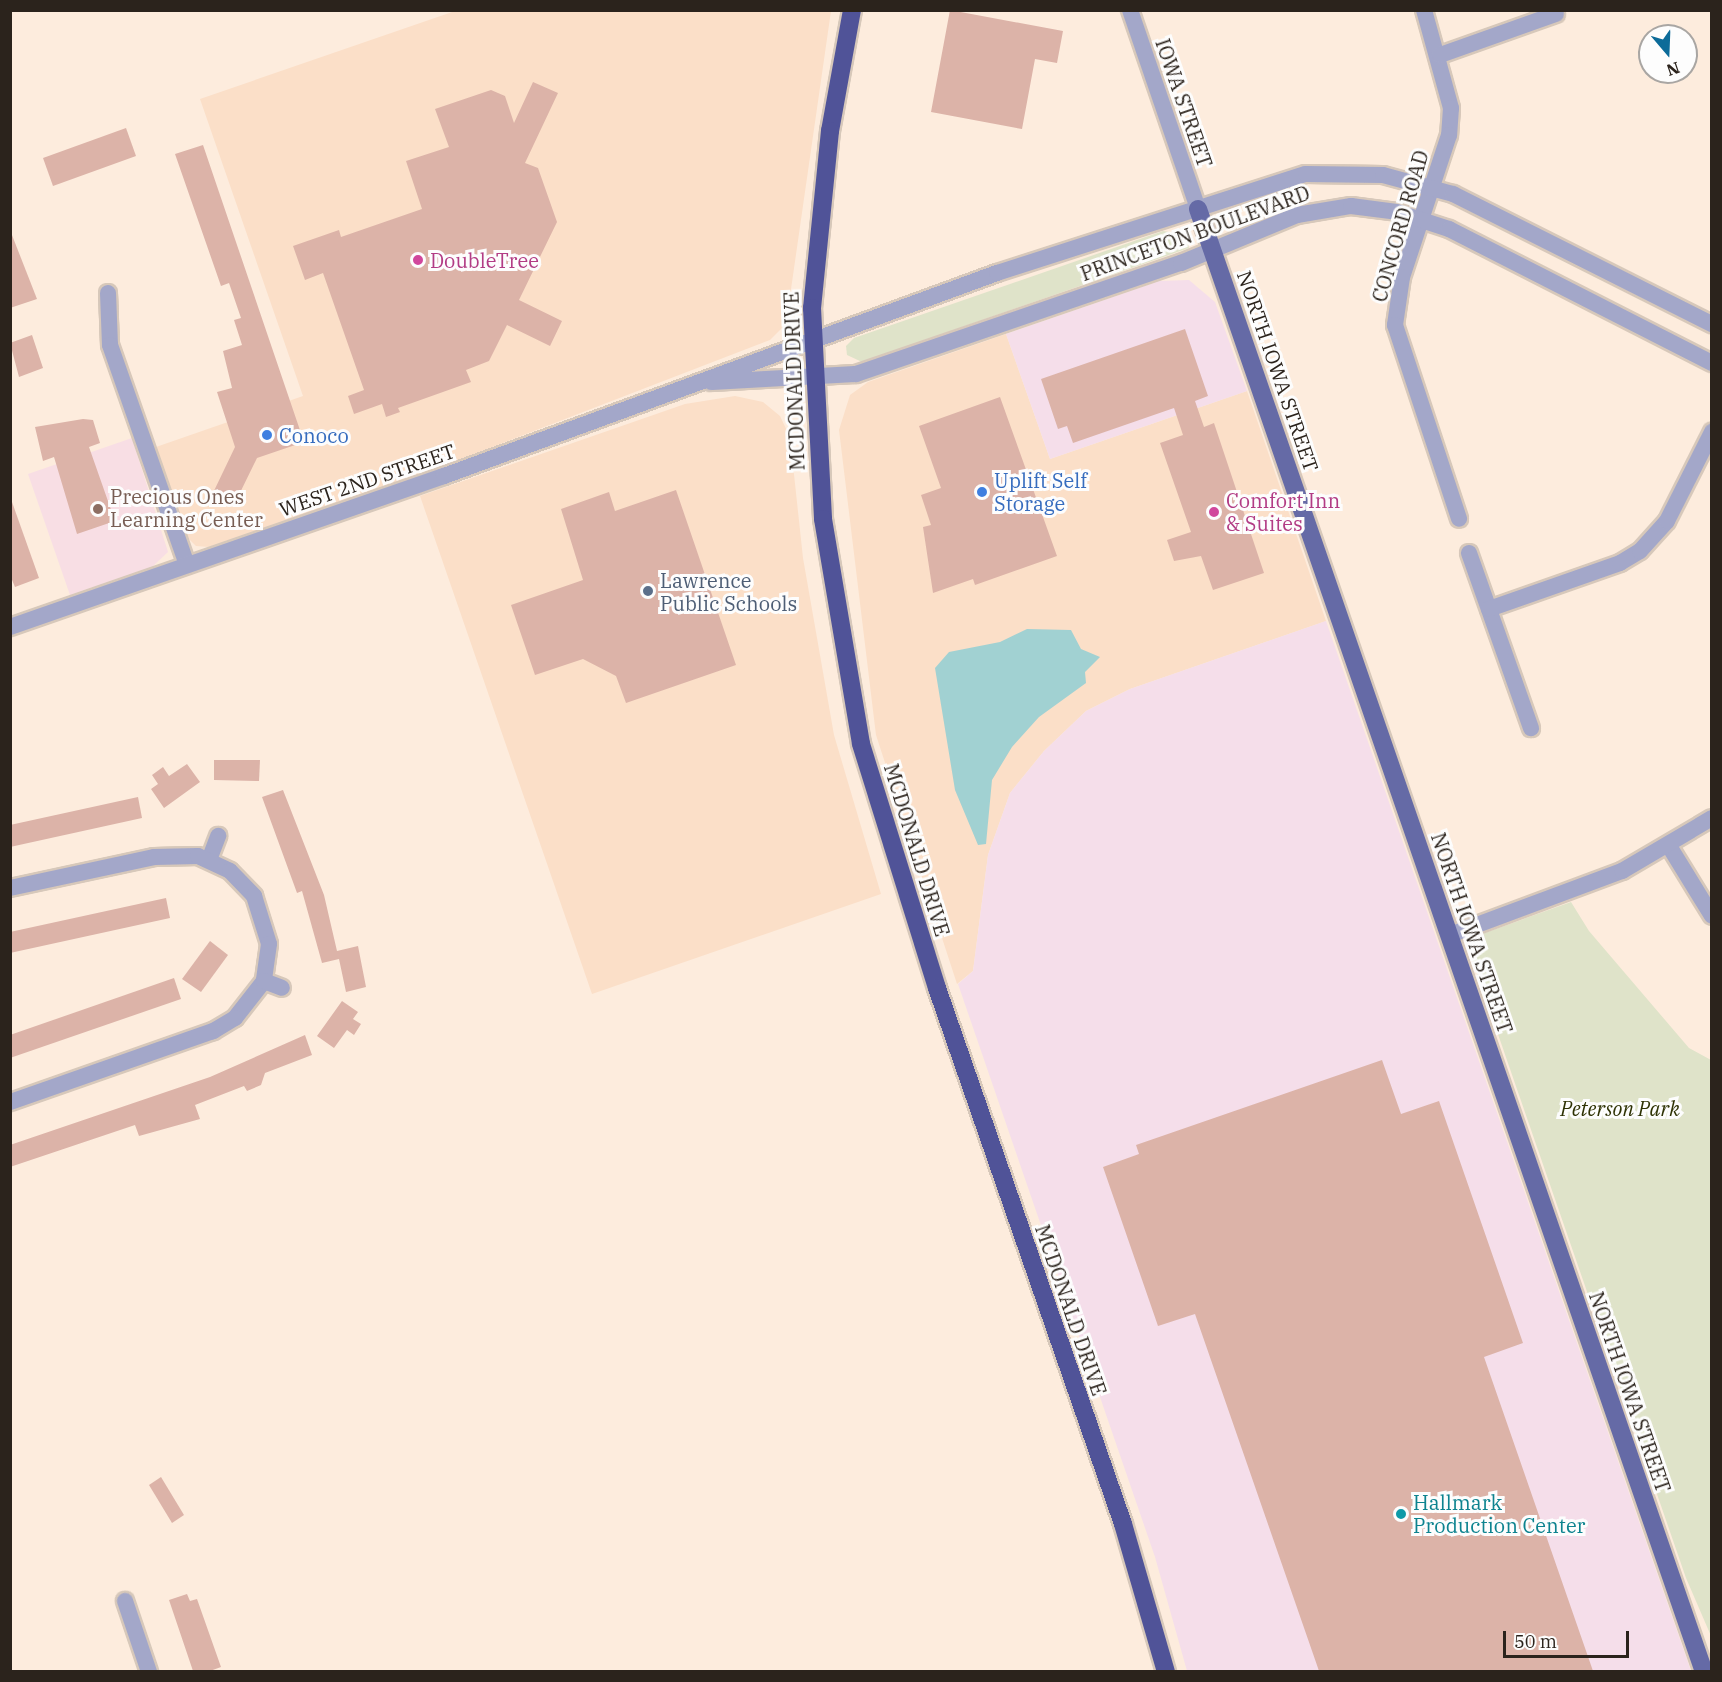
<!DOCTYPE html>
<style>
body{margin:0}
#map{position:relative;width:1722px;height:1682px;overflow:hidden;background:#fdecdd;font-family:"IBM Plex Serif",serif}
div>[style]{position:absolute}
.built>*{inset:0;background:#fbdfc8}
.industrial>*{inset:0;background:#f5deea}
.education>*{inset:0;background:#f8dee4}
.green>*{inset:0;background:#dfe3c9}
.water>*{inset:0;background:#a1d1d2}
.building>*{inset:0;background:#dcb3a8}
.roads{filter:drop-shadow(2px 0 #d7c8ba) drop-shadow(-2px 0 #d7c8ba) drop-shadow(0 2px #d7c8ba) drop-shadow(0 -2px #d7c8ba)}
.minor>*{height:16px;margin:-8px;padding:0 8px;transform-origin:8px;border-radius:8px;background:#a3a7c9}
.major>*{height:18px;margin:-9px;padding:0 9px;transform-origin:9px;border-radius:9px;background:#656aa6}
.highway>*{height:18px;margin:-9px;padding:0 9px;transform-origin:9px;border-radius:9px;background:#505398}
.dots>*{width:16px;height:16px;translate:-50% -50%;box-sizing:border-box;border:3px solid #fdfdfd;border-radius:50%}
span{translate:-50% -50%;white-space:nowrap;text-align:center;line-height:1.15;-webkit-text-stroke:6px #fdfdfd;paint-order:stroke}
.street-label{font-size:20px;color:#2b231c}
.hotel-label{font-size:20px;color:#b23c85}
.left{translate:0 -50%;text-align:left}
.shop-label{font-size:20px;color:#366cbe}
.education-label{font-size:20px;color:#785e54}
.service-label{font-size:20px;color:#4e5e75}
.park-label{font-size:20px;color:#2e3204;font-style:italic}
.culture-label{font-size:20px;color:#0d838f}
.frame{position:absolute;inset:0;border:12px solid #2b231c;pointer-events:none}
.north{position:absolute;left:1638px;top:24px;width:60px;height:60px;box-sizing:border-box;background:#fdfdfd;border:2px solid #a9a6a3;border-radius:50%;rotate:161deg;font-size:16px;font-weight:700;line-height:24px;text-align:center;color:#2b231c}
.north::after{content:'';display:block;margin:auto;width:21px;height:27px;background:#0c6b99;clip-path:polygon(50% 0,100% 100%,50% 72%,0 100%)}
.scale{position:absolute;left:1503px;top:1631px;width:126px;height:27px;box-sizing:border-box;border:3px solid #2b231c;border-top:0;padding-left:8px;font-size:18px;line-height:21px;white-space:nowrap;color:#2b231c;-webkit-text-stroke:4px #fdfdfd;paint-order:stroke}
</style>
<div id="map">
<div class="built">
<i style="clip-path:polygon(455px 11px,831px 11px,786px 324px,770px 340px,451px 463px,209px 547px,196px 546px,187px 537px,156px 447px,303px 396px,200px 99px)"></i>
<i style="clip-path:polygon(1006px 334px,1050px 459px,1247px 391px,1326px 621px,1130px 689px,1086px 711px,1044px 751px,1010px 793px,988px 855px,973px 971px,957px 984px,876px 735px,839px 430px,850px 395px,868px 382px)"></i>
<i style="clip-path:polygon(735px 396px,763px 402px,780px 416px,790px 437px,803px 558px,834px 735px,881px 894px,592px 994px,420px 496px,685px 404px)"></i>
</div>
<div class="industrial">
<i style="clip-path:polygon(1189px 280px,1215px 302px,1247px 391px,1050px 459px,1006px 334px,1159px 281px)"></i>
<i style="clip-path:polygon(1326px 621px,1691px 1671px,1187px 1671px,1155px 1557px,958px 984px,973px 971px,988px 855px,1010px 793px,1044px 751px,1086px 711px,1130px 689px)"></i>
</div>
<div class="education">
<i style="clip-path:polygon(132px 438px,168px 552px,152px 567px,70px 595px,28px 474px)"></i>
</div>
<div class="green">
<i style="clip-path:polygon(1163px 231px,1186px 235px,1189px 248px,862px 362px,847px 355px,846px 346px,854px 338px)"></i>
<i style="clip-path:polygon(1571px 902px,1589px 931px,1689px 1048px,1711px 1060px,1711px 1636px,1686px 1578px,1472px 959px,1479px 935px)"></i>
</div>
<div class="water">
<i style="clip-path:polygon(1027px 629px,1071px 630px,1081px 649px,1100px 657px,1085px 672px,1086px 683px,1039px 717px,1012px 747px,992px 780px,986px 844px,978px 845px,955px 790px,935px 668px,949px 652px,1000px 642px)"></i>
</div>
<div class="building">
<i style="clip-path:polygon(950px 10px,1063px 31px,1057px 63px,1035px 59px,1022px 129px,931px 112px)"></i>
<i style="clip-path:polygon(533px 82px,558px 93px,525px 163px,538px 168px,557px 222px,519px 300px,562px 321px,550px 346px,507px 325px,489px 361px,466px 370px,471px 382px,398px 408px,400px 412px,386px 417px,382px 404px,354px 414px,348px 396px,364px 390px,323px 273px,305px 280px,293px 246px,339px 230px,341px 237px,422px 209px,406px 161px,449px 147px,435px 109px,491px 90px,505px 96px,514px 123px)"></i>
<i style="clip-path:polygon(126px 128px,136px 156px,53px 186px,43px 158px)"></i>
<i style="clip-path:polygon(203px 145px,304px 442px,257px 458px,234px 505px,212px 495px,235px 447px,217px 392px,232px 388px,223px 351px,242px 345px,234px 320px,241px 318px,229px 283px,221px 286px,175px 154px)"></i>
<i style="clip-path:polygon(10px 230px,37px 299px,10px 308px)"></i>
<i style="clip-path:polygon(1185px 329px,1208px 396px,1195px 401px,1204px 427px,1214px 423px,1264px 573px,1213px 590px,1201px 556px,1174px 561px,1167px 540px,1191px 532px,1160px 443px,1183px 435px,1174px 408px,1073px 443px,1067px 426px,1058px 429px,1041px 379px)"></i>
<i style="clip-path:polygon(32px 335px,43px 368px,19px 377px,10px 343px)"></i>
<i style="clip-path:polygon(1000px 397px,1057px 556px,975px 585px,973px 579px,933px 593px,923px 527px,931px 525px,921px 495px,941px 488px,919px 426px)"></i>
<i style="clip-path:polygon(83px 419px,93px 420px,100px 443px,89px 447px,115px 521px,77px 534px,54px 457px,43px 461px,35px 427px)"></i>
<i style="clip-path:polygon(676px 490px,736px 665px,626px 703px,616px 676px,583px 659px,535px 675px,511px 605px,583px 580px,561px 509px,609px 492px,615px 511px)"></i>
<i style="clip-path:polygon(12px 502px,39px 578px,15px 587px,10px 575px)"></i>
<i style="clip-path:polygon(214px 760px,260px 760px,259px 781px,214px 780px)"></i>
<i style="clip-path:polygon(187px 764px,200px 782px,164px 808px,151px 789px,158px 784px,152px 775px,163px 767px,169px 776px)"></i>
<i style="clip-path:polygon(283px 790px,324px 895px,337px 951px,358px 946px,366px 987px,346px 992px,339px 959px,322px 963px,302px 891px,297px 893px,262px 797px)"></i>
<i style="clip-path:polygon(138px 797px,142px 818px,10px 847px,10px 825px)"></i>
<i style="clip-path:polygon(166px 898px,170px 918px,10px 953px,10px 932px)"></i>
<i style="clip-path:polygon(210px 941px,228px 955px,201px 992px,182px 979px)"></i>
<i style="clip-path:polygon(174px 978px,181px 999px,10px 1058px,10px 1035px)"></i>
<i style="clip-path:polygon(342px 1001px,358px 1012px,353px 1019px,361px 1024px,354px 1035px,347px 1030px,334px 1048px,317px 1036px)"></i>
<i style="clip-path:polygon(305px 1035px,312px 1055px,265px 1073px,261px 1085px,247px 1091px,244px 1086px,195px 1105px,200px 1119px,139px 1136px,135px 1125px,10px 1167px,10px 1145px,210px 1077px)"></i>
<i style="clip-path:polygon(1382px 1060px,1401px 1114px,1439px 1101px,1523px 1343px,1484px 1357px,1593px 1671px,1319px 1671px,1195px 1314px,1158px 1326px,1103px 1167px,1139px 1154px,1136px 1145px)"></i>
<i style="clip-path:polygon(161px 1477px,184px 1515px,172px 1523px,149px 1485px)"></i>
<i style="clip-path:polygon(187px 1594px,190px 1601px,197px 1599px,221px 1667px,210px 1671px,193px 1671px,169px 1600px)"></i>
</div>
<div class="roads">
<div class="minor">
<i style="left:1130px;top:10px;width:210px;rotate:71.1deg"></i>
<i style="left:1424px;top:10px;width:102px;rotate:74.6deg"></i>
<i style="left:1451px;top:108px;width:27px;rotate:94deg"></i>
<i style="left:1449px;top:135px;width:150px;rotate:108.3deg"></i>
<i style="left:1402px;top:277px;width:49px;rotate:98.3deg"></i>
<i style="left:1395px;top:325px;width:204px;rotate:71.7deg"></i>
<i style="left:1440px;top:55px;width:123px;rotate:-19.5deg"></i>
<i style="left:108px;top:293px;width:52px;rotate:87.8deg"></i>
<i style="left:110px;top:345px;width:233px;rotate:70.7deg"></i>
<i style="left:711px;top:382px;width:145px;rotate:-3.2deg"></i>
<i style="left:856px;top:374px;width:343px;rotate:-18.9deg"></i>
<i style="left:1181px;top:263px;width:126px;rotate:-22.5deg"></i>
<i style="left:1297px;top:215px;width:55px;rotate:-9.5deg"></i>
<i style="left:1351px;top:206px;width:46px;rotate:7.4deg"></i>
<i style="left:1397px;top:212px;width:55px;rotate:18.1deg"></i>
<i style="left:1449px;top:229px;width:295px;rotate:27deg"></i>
<i style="left:1469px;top:553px;width:186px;rotate:70.5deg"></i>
<i style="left:1489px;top:609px;width:139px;rotate:-19.3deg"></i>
<i style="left:1620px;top:563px;width:23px;rotate:-31deg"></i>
<i style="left:1640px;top:551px;width:40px;rotate:-48deg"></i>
<i style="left:1667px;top:521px;width:100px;rotate:-63.2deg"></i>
<i style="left:10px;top:627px;width:460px;rotate:-19.2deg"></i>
<i style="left:444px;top:476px;width:589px;rotate:-20.16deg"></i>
<i style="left:997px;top:273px;width:324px;rotate:-17.8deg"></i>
<i style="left:1306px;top:174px;width:77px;rotate:0.7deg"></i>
<i style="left:1383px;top:175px;width:73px;rotate:15.2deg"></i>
<i style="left:1453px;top:194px;width:290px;rotate:26.7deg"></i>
<i style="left:1669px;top:846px;width:82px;rotate:58.4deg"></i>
<i style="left:209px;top:860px;width:26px;rotate:-69deg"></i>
<i style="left:10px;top:888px;width:147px;rotate:-12.1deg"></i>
<i style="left:154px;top:857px;width:44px;rotate:-1.3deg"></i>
<i style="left:198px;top:856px;width:35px;rotate:25deg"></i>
<i style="left:230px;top:871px;width:35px;rotate:46deg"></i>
<i style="left:254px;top:896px;width:50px;rotate:72.6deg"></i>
<i style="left:269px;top:944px;width:37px;rotate:98deg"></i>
<i style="left:264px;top:981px;width:47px;rotate:128.1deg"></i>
<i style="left:235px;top:1018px;width:26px;rotate:149deg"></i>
<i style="left:213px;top:1031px;width:215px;rotate:160.7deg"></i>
<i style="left:1450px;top:935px;width:184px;rotate:-20.4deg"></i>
<i style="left:1622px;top:871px;width:104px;rotate:-30.5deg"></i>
<i style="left:264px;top:981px;width:19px;rotate:21deg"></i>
<i style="left:125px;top:1601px;width:75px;rotate:71.3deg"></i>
</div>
<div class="major">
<i style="left:1198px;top:209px;width:1548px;rotate:70.92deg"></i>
</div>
<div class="highway">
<i style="left:852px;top:10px;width:123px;rotate:100.3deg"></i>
<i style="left:830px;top:131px;width:178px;rotate:95.8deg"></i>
<i style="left:812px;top:308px;width:211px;rotate:87deg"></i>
<i style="left:823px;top:519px;width:228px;rotate:80.4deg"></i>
<i style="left:861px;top:744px;width:256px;rotate:72.7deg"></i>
<i style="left:937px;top:988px;width:567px;rotate:70.86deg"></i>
<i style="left:1123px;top:1524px;width:154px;rotate:73.8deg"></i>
</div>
</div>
<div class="dots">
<i style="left:418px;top:260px;background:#d1479c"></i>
<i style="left:267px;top:435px;background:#3f7fe0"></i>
<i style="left:982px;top:492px;background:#3f7fe0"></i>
<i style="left:98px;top:509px;background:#8d6e63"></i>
<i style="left:1214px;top:512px;background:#d1479c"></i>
<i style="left:648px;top:591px;background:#5c6f8a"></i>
<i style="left:1401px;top:1514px;background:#0f9aa8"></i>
</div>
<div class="street-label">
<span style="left:1184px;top:103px;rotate:71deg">IOWA STREET</span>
<span style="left:1400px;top:226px;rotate:-74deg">CONCORD ROAD</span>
<span style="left:1195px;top:233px;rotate:-20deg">PRINCETON BOULEVARD</span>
<span style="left:1278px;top:371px;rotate:71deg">NORTH IOWA STREET</span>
<span style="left:794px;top:381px;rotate:-92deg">MCDONALD DRIVE</span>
<span style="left:367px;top:480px;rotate:-19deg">WEST 2ND STREET</span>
<span style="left:917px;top:850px;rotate:73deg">MCDONALD DRIVE</span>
<span style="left:1472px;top:933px;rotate:71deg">NORTH IOWA STREET</span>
<span style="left:1071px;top:1310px;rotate:71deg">MCDONALD DRIVE</span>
<span style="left:1630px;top:1392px;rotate:71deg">NORTH IOWA STREET</span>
</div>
<div class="hotel-label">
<span class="left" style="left:430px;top:260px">DoubleTree</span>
<span class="left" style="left:1226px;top:512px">Comfort Inn<br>&amp; Suites</span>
</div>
<div class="shop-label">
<span class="left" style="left:279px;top:435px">Conoco</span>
<span class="left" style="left:994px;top:492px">Uplift Self<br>Storage</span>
</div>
<div class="education-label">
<span class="left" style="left:110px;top:508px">Precious Ones<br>Learning Center</span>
</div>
<div class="service-label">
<span class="left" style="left:660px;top:592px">Lawrence<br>Public Schools</span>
</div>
<div class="park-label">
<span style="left:1620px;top:1108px">Peterson Park</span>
</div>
<div class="culture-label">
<span class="left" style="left:1413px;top:1514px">Hallmark<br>Production Center</span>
</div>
<div class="frame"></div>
<div class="north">N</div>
<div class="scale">50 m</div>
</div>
